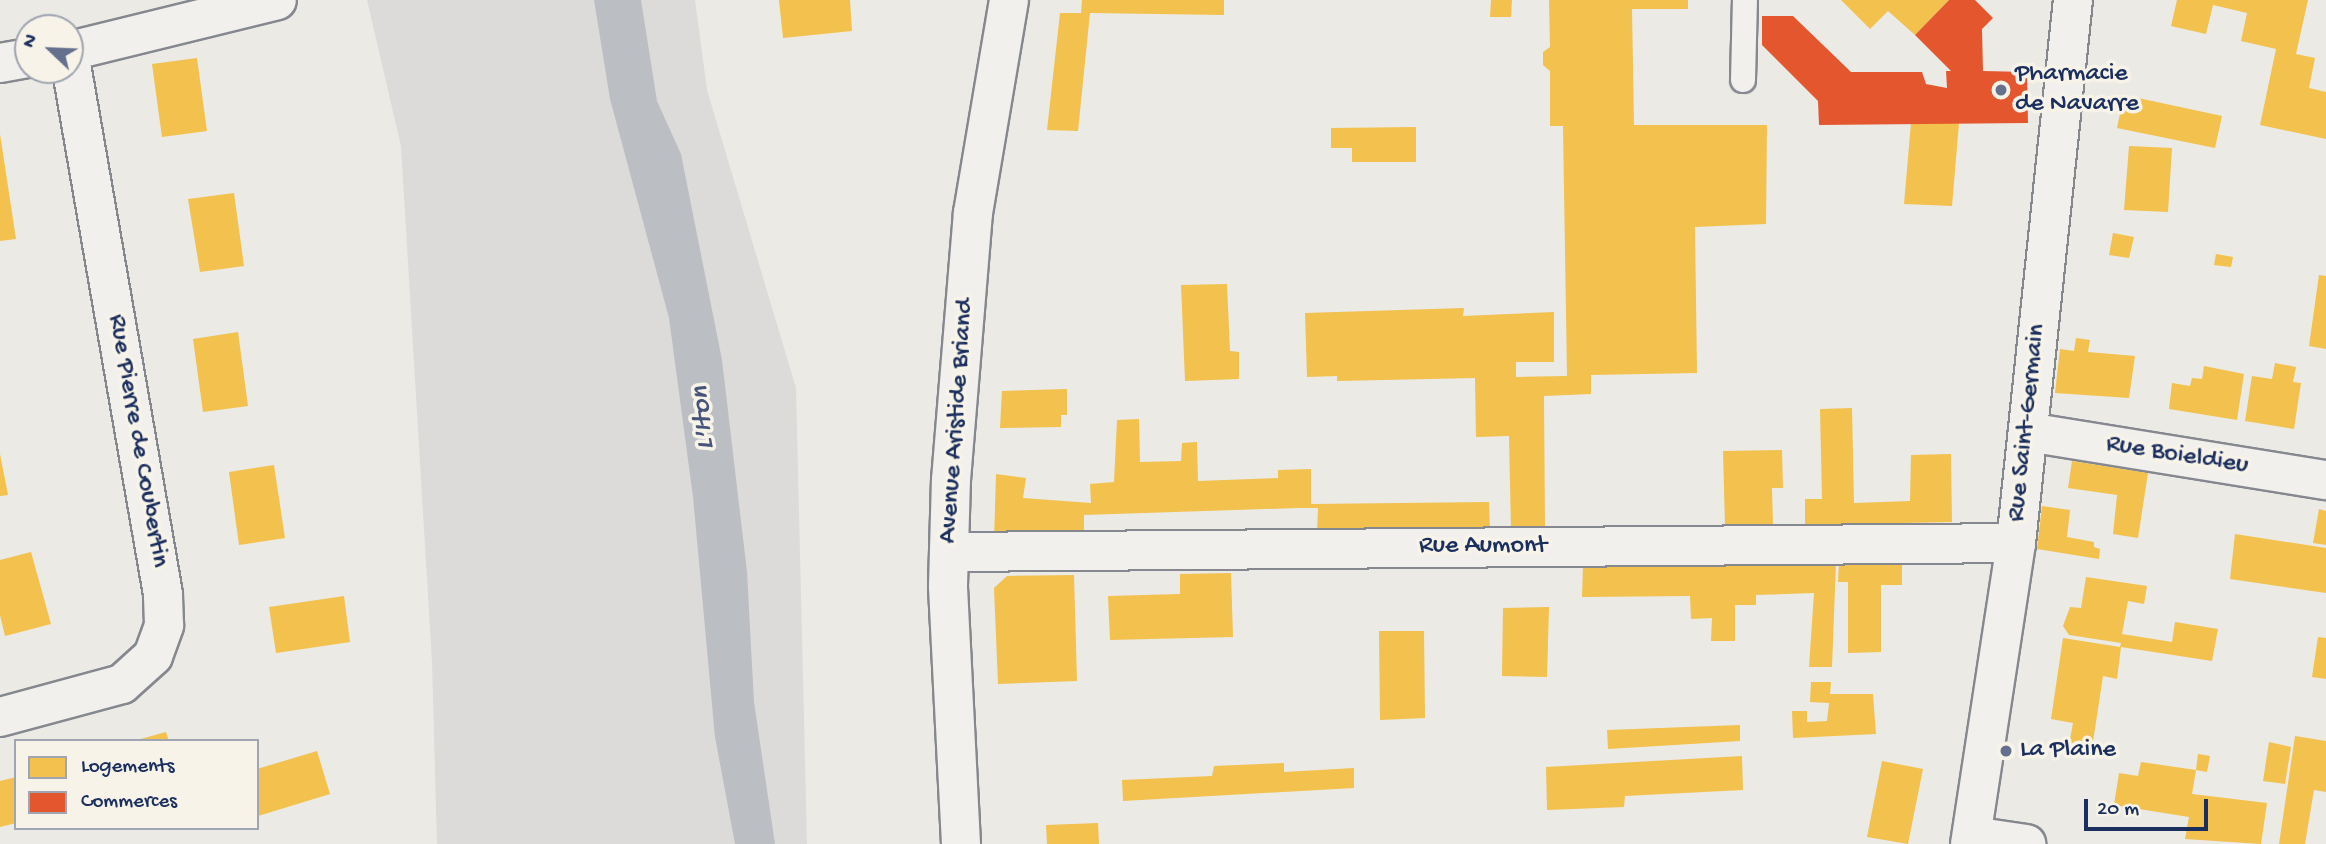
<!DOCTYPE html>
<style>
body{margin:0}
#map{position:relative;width:2326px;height:844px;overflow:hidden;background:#ebeae5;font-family:"Gochi Hand",sans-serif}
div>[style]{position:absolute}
.green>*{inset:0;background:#dcdbd9}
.water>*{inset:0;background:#bbbec3}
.homes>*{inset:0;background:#f2c14e}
.shops>*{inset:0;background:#e4572e}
.roads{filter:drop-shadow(2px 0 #85888f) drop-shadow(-2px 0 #85888f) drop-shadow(0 2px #85888f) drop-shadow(0 -2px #85888f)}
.service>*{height:24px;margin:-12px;padding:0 12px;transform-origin:12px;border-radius:12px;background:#f1f0ec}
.minor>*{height:38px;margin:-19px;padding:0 19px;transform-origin:19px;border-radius:19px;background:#f1f0ec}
.tertiary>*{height:38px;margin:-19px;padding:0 19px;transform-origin:19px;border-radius:19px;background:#f1f0ec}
.secondary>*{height:38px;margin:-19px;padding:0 19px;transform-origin:19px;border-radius:19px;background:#f1f0ec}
.dots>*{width:19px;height:19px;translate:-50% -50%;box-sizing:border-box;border:4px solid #f7f3e8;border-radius:50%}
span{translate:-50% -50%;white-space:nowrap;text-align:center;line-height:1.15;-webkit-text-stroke:7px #f7f3e8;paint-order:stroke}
.poi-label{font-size:26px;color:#1b2f5e}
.left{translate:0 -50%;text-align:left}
.street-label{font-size:26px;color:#1b2f5e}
.water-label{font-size:28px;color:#455478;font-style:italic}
.legend{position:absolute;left:14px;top:739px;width:245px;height:91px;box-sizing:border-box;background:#f7f3e8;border:2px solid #9fa5b1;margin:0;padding:9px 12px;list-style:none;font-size:21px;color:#1b2f5e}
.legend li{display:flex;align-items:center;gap:14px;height:35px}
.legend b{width:35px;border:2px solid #9fa5b1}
.north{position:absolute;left:14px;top:14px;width:70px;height:70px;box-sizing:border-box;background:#f7f3e8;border:2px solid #9fa5b1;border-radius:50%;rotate:293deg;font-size:19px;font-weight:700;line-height:28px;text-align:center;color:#1b2f5e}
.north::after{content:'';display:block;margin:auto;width:24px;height:32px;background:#64708d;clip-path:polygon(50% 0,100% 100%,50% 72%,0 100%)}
.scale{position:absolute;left:2084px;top:799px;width:124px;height:32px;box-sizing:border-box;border:4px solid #1b2f5e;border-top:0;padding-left:9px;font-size:21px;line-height:24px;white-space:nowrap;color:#1b2f5e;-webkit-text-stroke:5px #f7f3e8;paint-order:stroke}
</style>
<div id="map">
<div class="green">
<i style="clip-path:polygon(367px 0,695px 0,707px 90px,796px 388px,807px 844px,437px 844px,432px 662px,401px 146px)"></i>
</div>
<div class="water">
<i style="clip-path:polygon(594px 0,641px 0,657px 101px,681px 154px,722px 360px,747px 572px,754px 702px,775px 844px,735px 844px,715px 737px,693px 497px,669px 318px,610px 99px)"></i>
</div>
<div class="homes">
<i style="clip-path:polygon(779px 0,850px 0,852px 31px,783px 38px)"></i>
<i style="clip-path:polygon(1082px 0,1224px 0,1224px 15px,1090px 13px,1078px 131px,1047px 130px,1060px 13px,1081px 13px)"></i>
<i style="clip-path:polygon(1491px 0,1512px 0,1511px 17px,1490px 17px)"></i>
<i style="clip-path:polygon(1549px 0,1688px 0,1688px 9px,1632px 9px,1634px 125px,1767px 125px,1766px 224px,1695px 227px,1697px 373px,1591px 375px,1591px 394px,1544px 396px,1545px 529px,1511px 530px,1509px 436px,1476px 437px,1475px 378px,1337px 381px,1337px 376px,1307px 377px,1305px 313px,1464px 308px,1463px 316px,1554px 312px,1554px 362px,1516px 362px,1516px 377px,1567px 376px,1563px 126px,1550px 126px,1550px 71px,1543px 65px,1543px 52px,1550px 47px)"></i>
<i style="clip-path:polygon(1841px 0,1949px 0,1915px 35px,1888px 11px,1870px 29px)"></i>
<i style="clip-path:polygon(2177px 0,2308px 0,2296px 54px,2315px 58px,2309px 88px,2326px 92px,2326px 139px,2260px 125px,2276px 49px,2241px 41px,2247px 13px,2213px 5px,2206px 34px,2171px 26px)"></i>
<i style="clip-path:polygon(197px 58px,207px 131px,162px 137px,152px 64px)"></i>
<i style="clip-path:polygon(2124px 95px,2222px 116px,2215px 148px,2117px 128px)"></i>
<i style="clip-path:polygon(1911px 123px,1959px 123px,1952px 206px,1904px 204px)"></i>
<i style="clip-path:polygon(1416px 127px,1416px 162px,1352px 162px,1352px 148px,1331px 148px,1331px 128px)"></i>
<i style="clip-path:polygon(0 134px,16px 239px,0 241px)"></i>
<i style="clip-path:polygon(2129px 146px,2172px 148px,2168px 212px,2124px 210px)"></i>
<i style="clip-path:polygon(234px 193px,244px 266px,200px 272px,188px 199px)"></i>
<i style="clip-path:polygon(2113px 233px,2134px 237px,2129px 258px,2109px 255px)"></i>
<i style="clip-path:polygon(2216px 254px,2233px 257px,2231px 267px,2214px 265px)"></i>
<i style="clip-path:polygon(2319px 275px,2326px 276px,2326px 349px,2309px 346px)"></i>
<i style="clip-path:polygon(1227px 284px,1230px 351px,1239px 352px,1239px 379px,1185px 381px,1181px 285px)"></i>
<i style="clip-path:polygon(238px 332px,248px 406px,203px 412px,193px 339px)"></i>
<i style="clip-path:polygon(2076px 338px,2090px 340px,2088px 352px,2135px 356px,2129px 398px,2055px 393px,2060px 349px,2074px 351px)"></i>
<i style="clip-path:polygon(2275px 363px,2296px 367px,2293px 382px,2301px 383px,2294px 429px,2245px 421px,2252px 376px,2272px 379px)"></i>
<i style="clip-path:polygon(2204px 366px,2244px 374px,2237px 420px,2169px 409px,2172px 383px,2190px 386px,2192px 378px,2202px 379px)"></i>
<i style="clip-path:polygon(1067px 389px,1067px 415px,1061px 415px,1061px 427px,1000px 428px,1002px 391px)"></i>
<i style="clip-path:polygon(1852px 408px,1854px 503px,1910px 501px,1911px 455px,1951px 454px,1952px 522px,1805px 525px,1805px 499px,1822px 499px,1820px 409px)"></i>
<i style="clip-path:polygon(1139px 419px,1140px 462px,1181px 461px,1182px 443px,1197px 442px,1198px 481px,1278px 478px,1278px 470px,1311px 469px,1311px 504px,1489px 502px,1490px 530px,1317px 532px,1318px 508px,1298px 508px,1084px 515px,1084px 538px,994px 541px,996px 474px,1026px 478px,1023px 498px,1091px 503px,1090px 484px,1114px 482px,1117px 420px)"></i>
<i style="clip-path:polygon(1782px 450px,1783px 488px,1772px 488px,1773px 525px,1725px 526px,1723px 451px)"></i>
<i style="clip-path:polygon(0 454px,8px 495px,0 496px)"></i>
<i style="clip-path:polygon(2072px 461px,2148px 473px,2138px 538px,2113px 534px,2117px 495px,2068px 488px)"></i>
<i style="clip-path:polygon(274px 465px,285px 538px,239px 545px,229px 472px)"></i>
<i style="clip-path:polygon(2042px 506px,2070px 510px,2067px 537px,2094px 542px,2094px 547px,2100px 549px,2099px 559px,2037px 549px)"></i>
<i style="clip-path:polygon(2319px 509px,2326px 511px,2326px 545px,2313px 543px)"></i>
<i style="clip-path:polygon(2235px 534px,2326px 548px,2326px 593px,2230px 579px)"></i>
<i style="clip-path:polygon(31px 552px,51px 624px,5px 636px,0 615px,0 560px)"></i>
<i style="clip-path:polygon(1902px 561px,1902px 585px,1881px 585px,1881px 652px,1848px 653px,1848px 582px,1838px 582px,1839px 562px)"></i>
<i style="clip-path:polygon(1836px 562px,1832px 667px,1809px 667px,1814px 593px,1756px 595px,1756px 605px,1735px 605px,1735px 641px,1711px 641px,1712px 618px,1691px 619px,1690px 596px,1582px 597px,1583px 566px)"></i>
<i style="clip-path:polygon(1231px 573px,1233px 637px,1110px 640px,1108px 596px,1180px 594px,1180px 574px)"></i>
<i style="clip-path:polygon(1074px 575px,1077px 681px,998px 684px,994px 588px,1007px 576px)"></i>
<i style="clip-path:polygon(2086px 577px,2147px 586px,2144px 604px,2128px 601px,2122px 634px,2172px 642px,2175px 622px,2218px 629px,2212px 661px,2121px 647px,2117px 679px,2103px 676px,2091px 755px,2068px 750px,2073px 723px,2051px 719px,2063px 638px,2120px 647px,2121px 643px,2069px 635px,2063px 626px,2070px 607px,2081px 608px)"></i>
<i style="clip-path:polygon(344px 596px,350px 642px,276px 653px,269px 607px)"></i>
<i style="clip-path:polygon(1549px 607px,1547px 677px,1502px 676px,1503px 608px)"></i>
<i style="clip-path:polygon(1379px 631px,1424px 631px,1425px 718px,1380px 720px)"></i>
<i style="clip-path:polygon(2318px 637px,2326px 638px,2326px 679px,2312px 677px)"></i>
<i style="clip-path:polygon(1811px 682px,1831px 682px,1830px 694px,1873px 694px,1876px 734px,1793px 738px,1792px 711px,1807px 711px,1807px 722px,1827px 721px,1829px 703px,1810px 702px)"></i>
<i style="clip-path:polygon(1740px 725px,1740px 741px,1608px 749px,1607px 730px)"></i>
<i style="clip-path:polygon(166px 732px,169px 741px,137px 741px,137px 740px)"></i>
<i style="clip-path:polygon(2295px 736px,2326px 741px,2326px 792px,2314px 790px,2305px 844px,2279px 844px)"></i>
<i style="clip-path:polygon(2269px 742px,2291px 747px,2285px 784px,2263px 781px)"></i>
<i style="clip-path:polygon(317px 751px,330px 794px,258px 816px,257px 769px)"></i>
<i style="clip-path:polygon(2198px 754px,2210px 756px,2207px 772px,2196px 770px)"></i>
<i style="clip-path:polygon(1742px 756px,1743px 790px,1625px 796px,1624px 807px,1547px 810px,1546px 767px)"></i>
<i style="clip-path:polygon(1882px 761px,1923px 769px,1908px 844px,1867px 837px)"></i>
<i style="clip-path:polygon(2141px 762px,2196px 770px,2192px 794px,2267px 803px,2261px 844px,2185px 839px,2189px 817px,2114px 805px,2119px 773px,2138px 776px)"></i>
<i style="clip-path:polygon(1284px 763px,1284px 772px,1354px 768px,1354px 788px,1123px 801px,1122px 780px,1212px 776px,1214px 766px)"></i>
<i style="clip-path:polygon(16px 777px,16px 823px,0 827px,0 781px)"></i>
<i style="clip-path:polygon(1098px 823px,1099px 844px,1047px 844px,1046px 825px)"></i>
</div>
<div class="shops">
<i style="clip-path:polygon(1949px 0,1975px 0,1993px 18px,1982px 29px,1983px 71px,2027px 72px,2028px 123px,1819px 125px,1818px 101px,1762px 45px,1762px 16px,1793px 16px,1851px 72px,1922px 72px,1926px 84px,1947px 88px,1946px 71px,1951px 71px,1915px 35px)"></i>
</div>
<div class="roads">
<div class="service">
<i style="left:1743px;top:80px;width:80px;rotate:-88.6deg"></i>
</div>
<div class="minor">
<i style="left:70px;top:51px;width:213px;rotate:-13.8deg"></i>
<i style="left:0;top:63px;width:28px;rotate:-10deg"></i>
<i style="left:2028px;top:432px;width:302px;rotate:9.2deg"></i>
<i style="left:949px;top:552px;width:1067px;rotate:-0.48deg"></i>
<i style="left:0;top:717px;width:126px;rotate:-15.1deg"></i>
<i style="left:122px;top:684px;width:42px;rotate:-42.1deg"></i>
<i style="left:153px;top:656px;width:33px;rotate:-70deg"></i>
<i style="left:164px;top:625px;width:31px;rotate:-92deg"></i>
<i style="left:163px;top:594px;width:543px;rotate:-99.86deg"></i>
<i style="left:1972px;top:836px;width:55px;rotate:8.4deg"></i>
</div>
<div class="tertiary">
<i style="left:1970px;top:844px;width:304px;rotate:-81.3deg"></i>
<i style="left:2016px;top:543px;width:546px;rotate:-84.01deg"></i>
</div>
<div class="secondary">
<i style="left:961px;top:844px;width:258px;rotate:-92.9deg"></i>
<i style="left:948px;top:586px;width:106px;rotate:-88.4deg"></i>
<i style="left:951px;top:480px;width:268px;rotate:-85.3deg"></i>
<i style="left:973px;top:213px;width:216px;rotate:-80.4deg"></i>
</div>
</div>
<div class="dots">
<i style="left:2001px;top:90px;background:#64708d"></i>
<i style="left:2006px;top:751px;background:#64708d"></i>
</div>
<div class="poi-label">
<span class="left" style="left:2015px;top:90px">Pharmacie<br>de Navarre</span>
<span class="left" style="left:2020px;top:751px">La Plaine</span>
</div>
<div class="street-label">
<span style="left:958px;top:421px;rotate:-86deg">Avenue Aristide Briand</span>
<span style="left:2028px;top:423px;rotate:-84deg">Rue Saint-Germain</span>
<span style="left:137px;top:441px;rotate:80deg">Rue Pierre de Coubertin</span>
<span style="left:2177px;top:456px;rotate:9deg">Rue Boieldieu</span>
<span style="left:1483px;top:547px">Rue Aumont</span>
</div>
<div class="water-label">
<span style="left:704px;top:418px;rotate:-95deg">L'Iton</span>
</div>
<ul class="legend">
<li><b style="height:19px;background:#f2c14e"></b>Logements</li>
<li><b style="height:19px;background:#e4572e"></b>Commerces</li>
</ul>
<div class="north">N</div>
<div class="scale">20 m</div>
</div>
